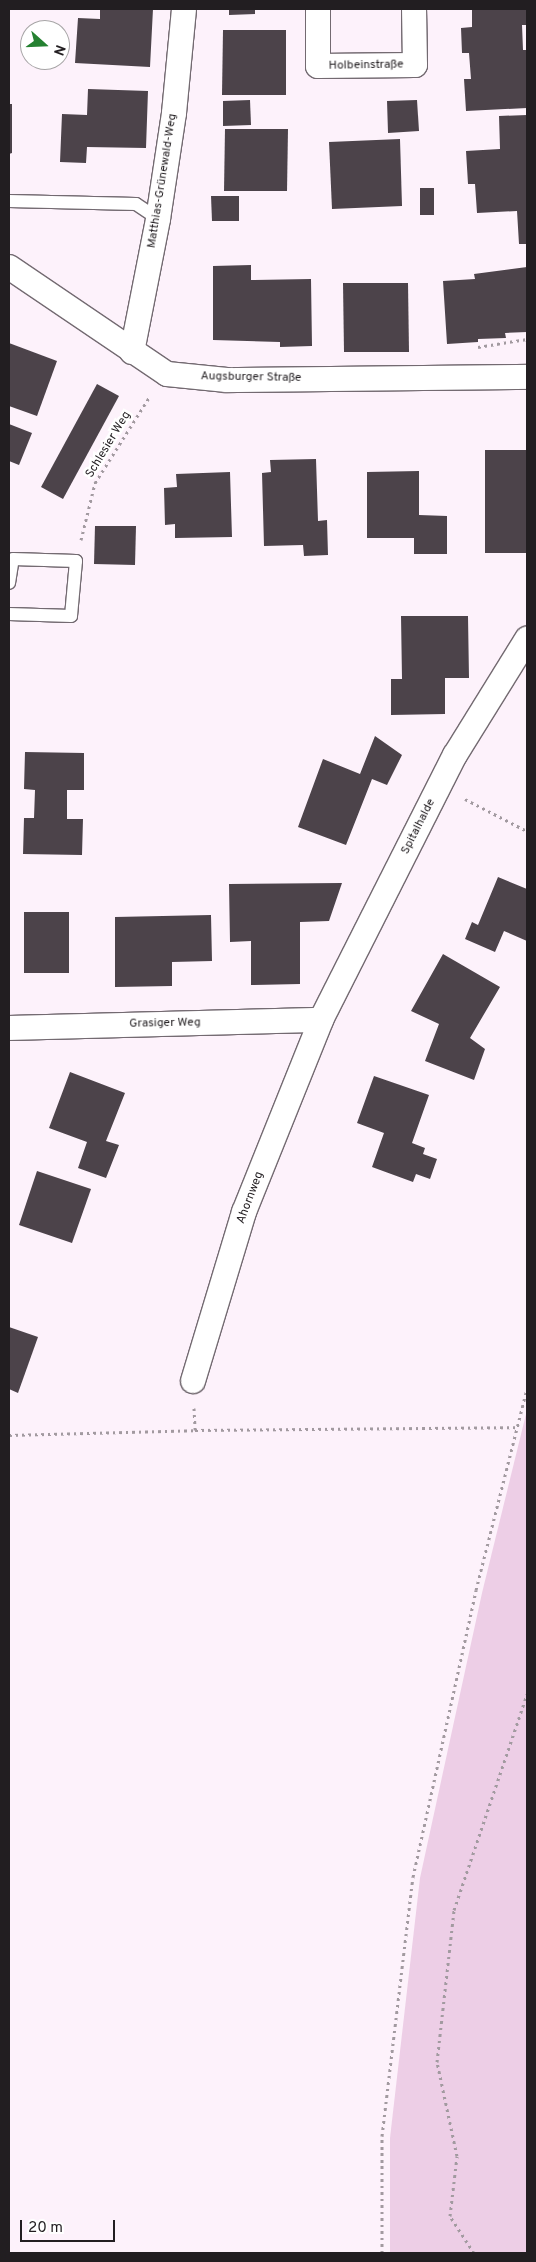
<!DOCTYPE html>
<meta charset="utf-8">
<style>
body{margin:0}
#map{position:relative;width:536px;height:2262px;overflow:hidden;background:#fdf2fb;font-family:Overpass,sans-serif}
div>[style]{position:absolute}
.green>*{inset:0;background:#edcee6}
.building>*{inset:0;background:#4c434a}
.path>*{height:3px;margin-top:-1.5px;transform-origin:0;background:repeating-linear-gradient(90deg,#a29aa0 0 2.5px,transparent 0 6.5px)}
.roads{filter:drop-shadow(1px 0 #736a71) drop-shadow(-1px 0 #736a71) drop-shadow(0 1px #736a71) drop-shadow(0 -1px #736a71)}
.lane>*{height:12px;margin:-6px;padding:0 6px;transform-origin:6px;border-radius:6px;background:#fff}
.street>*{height:24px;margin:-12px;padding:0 12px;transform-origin:12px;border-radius:12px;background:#fff}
span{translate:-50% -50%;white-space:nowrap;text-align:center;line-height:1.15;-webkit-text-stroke:5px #fff;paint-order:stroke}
.street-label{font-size:12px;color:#221e21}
.frame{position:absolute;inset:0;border:10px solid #221e21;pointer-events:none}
.north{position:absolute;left:20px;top:20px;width:50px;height:50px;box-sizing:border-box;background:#fff;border:1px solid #a7a5a6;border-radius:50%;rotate:110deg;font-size:14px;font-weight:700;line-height:20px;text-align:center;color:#221e21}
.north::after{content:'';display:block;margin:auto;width:18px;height:22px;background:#258131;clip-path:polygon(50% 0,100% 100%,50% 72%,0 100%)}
.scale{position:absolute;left:20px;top:2220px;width:95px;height:22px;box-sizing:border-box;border:2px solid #221e21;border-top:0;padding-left:6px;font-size:15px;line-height:18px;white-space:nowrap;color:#221e21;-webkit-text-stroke:4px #fff;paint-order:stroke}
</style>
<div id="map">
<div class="green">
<i style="clip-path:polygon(527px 1410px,527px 2253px,390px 2253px,390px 2138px,420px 1878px,482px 1593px)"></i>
</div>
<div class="building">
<i style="clip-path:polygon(100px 9px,153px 9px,150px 67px,75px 63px,78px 18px,100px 19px)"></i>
<i style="clip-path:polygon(229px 9px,255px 9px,255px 14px,229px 15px)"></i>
<i style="clip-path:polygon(472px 9px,527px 9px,527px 25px,522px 25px,523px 50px,527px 50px,527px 108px,466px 111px,464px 79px,471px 79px,469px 53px,462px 53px,461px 28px,472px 27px)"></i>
<i style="clip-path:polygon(223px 30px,286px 30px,286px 95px,222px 95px)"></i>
<i style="clip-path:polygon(88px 89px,148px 91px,146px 148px,87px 147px,86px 163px,60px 162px,62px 114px,87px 115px)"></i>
<i style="clip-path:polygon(250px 100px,251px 125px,223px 126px,223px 101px)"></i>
<i style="clip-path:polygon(417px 100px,419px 131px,388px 133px,387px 101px)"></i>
<i style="clip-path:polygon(9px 104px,12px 104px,12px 153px,9px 154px)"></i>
<i style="clip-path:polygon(527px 115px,527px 244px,519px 244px,517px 211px,477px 213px,475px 184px,468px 184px,466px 151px,500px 149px,499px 116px)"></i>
<i style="clip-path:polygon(225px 129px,288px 129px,287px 191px,224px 191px)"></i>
<i style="clip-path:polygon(400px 139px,402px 206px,332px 209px,329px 142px)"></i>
<i style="clip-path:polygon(420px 188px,434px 188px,434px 215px,420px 215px)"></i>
<i style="clip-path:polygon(211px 196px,239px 196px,239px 221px,212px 221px)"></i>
<i style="clip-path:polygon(251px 265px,251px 280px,311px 279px,312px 346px,280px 347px,280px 342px,213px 340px,213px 266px)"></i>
<i style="clip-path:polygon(527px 267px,527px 332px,505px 333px,506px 338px,478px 339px,478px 342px,447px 344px,443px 281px,475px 279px,474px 274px)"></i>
<i style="clip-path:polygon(343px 283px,408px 283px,409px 352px,344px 352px)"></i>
<i style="clip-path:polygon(9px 343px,57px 361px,37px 416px,9px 406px)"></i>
<i style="clip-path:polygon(97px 384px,119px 396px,63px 499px,41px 487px)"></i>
<i style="clip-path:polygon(9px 424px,32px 433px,19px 465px,9px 461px)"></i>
<i style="clip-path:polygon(485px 450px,527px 450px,527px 553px,485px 553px)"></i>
<i style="clip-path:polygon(316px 459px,318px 521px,327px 520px,328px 555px,304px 556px,303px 545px,264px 546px,262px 473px,271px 472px,270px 460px)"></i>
<i style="clip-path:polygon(419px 471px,419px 515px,447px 516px,447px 554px,414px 554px,414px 538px,367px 538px,367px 472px)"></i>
<i style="clip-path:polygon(230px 472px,232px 537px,175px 538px,175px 524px,165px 525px,164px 488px,177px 487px,176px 474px)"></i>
<i style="clip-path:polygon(95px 526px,136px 526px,135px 565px,94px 564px)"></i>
<i style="clip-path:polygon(401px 616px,468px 616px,469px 678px,445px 678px,445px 714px,391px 715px,391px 679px,402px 679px)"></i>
<i style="clip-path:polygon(375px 736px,402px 755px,387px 785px,372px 779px,346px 845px,298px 827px,323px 759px,360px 774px)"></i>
<i style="clip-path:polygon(25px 752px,84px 753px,84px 790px,67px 790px,67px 819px,83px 819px,82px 855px,23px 854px,24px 818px,34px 818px,35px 790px,24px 789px)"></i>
<i style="clip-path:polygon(498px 877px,527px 889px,527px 941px,504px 931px,495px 952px,465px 939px,472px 922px,478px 925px)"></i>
<i style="clip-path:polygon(342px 883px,329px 921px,300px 922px,300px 984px,251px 985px,251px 941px,230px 942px,229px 884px)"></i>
<i style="clip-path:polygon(24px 912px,69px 912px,69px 973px,24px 973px)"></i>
<i style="clip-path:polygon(211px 915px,212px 961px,172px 962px,172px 986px,115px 987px,115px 917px)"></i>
<i style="clip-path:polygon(443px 954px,500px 987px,470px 1038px,485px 1049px,474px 1080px,425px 1061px,439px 1024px,411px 1011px)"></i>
<i style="clip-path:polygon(70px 1072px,125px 1093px,106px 1141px,119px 1145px,106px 1178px,78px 1168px,87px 1142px,49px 1128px)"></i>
<i style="clip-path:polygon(374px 1076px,429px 1095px,412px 1143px,425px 1148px,423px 1154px,437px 1159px,430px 1179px,416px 1174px,413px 1182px,372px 1167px,384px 1133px,357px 1123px)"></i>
<i style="clip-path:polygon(37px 1171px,91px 1189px,72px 1243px,19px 1225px)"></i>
<i style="clip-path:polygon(9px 1327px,38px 1337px,18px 1393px,9px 1389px)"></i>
</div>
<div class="path">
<i style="left:478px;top:347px;width:50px;rotate:-9.3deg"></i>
<i style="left:81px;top:540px;width:59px;rotate:-76.2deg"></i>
<i style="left:95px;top:483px;width:103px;rotate:-57.7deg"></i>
<i style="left:465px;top:799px;width:70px;rotate:27.3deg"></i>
<i style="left:194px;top:1408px;width:22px;rotate:87deg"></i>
<i style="left:9px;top:1435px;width:186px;rotate:-1.5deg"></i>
<i style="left:195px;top:1430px;width:320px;rotate:-0.5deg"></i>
<i style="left:382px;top:2253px;width:117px;rotate:-90deg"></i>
<i style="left:382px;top:2136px;width:261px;rotate:-83.2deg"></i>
<i style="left:413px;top:1877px;width:294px;rotate:-77.6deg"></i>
<i style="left:476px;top:1590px;width:207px;rotate:-75.8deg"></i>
<i style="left:474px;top:2253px;width:44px;rotate:-123deg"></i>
<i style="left:450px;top:2216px;width:60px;rotate:-83.3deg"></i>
<i style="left:457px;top:2156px;width:96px;rotate:-102deg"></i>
<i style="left:437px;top:2062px;width:153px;rotate:-83.6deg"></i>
<i style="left:454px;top:1910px;width:228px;rotate:-71.3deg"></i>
</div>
<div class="roads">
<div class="lane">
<i style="left:9px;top:201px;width:127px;rotate:1.4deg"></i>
<i style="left:136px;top:204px;width:27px;rotate:34deg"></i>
<i style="left:9px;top:583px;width:24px;rotate:-81deg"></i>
<i style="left:13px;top:559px;width:63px;rotate:1.8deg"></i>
<i style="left:76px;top:561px;width:55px;rotate:95.2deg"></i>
<i style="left:71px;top:616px;width:62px;rotate:-178.2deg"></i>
</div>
<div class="street">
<i style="left:318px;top:9px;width:57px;rotate:90deg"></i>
<i style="left:318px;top:66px;width:97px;rotate:-0.6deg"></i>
<i style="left:415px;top:65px;width:56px;rotate:-91deg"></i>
<i style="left:9px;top:267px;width:191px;rotate:34.1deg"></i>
<i style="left:167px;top:374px;width:60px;rotate:5.7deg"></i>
<i style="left:227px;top:380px;width:300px;rotate:-0.6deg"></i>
<i style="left:132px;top:352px;width:136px;rotate:-78.9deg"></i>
<i style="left:158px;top:219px;width:107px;rotate:-81.4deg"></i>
<i style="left:174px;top:113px;width:104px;rotate:-84.5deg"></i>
<i style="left:9px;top:1028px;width:312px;rotate:-1.5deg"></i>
<i style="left:193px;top:1381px;width:177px;rotate:-73.2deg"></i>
<i style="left:244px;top:1212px;width:207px;rotate:-68.1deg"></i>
<i style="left:321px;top:1020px;width:297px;rotate:-63.2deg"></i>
<i style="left:455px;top:755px;width:137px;rotate:-58.2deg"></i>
</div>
</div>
<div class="street-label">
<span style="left:366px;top:66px;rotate:-1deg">Holbeinstraße</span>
<span style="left:163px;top:181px;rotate:-81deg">Matthias-Grünewald-Weg</span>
<span style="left:251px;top:378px;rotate:1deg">Augsburger Straße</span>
<span style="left:109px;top:445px;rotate:-59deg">Schlesier Weg</span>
<span style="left:419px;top:827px;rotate:-63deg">Spitalhalde</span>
<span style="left:165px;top:1024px;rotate:-1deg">Grasiger Weg</span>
<span style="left:251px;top:1198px;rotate:-69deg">Ahornweg</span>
</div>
<div class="frame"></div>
<div class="north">N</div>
<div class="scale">20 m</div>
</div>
